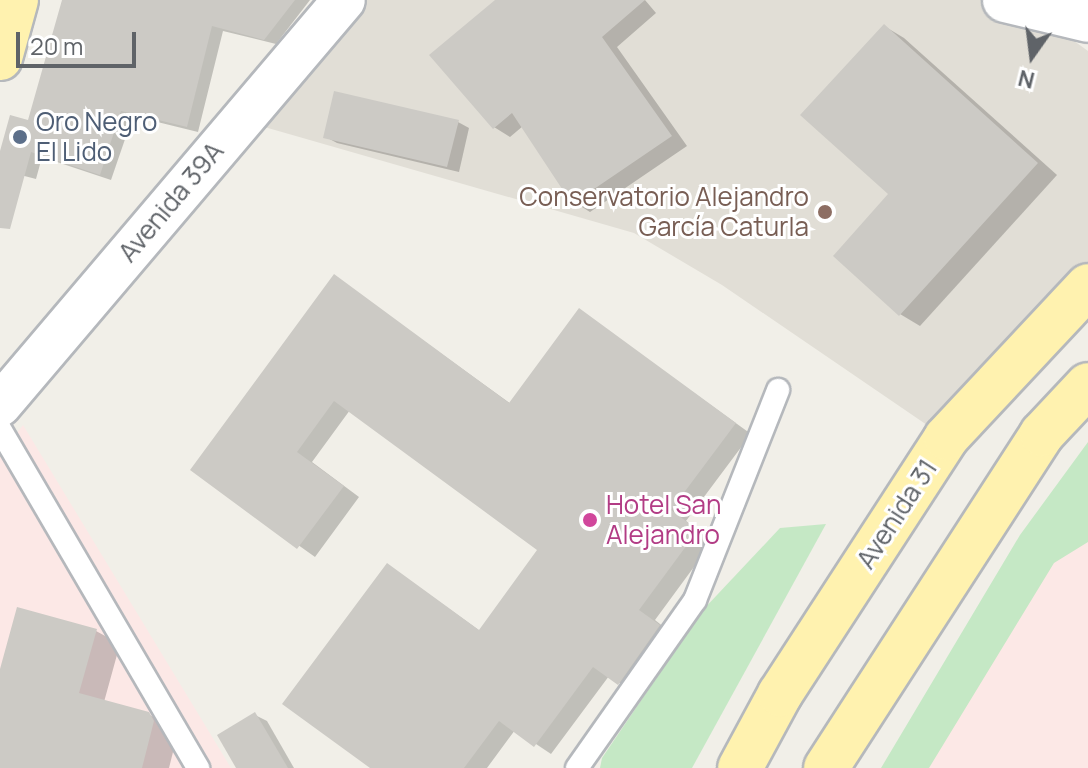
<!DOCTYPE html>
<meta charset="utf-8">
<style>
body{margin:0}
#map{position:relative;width:1088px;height:768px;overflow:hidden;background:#f1efe8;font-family:Manrope,sans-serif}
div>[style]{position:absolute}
.education>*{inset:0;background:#e1ded6}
.medical>*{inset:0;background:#fce8e6}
.green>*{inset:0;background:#c5e8c5}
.shadow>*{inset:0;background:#0003}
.building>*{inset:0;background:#cccac5}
.roads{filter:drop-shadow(2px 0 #b5b8bc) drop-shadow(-2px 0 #b5b8bc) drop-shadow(0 2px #b5b8bc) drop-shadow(0 -2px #b5b8bc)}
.lane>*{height:22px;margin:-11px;padding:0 11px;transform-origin:11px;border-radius:11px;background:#fff}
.street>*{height:42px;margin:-21px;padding:0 21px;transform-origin:21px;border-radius:21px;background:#fff}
.secondary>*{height:44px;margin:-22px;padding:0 22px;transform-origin:22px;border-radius:22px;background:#fff}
.primary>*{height:44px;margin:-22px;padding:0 22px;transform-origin:22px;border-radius:22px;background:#fff2af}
.dots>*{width:22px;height:22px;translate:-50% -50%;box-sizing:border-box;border:4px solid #fff;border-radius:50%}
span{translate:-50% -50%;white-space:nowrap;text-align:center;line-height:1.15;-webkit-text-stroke:6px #fff;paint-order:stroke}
.service-label{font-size:26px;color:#4e5e75}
.left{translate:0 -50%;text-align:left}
.education-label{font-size:26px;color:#785e54}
.right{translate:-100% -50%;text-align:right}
.street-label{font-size:26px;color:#5f6368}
.hotel-label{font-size:26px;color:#b23c85}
.north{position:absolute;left:992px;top:16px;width:80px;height:80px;-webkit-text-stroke:6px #fff;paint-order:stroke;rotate:194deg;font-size:22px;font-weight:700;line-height:32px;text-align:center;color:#5f6368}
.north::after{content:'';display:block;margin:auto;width:28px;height:36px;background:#5f6368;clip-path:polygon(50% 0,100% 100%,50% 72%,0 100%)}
.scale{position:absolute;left:16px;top:32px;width:120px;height:36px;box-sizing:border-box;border:4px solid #5f6368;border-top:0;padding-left:10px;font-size:24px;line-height:28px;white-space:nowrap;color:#5f6368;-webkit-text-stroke:6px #fff;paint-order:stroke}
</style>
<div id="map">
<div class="education">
<i style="clip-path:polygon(344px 0,1005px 0,1024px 5px,1088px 51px,1088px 286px,946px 438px,722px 285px,634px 233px,240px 120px)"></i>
</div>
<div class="medical">
<i style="clip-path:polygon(23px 425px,231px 768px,0 768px,0 455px)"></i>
<i style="clip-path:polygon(1088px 442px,1088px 768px,881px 768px)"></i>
</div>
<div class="green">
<i style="clip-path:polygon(1088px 442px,1088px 542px,1054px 563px,929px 768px,881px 768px,1020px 535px)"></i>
<i style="clip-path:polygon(826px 524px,692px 768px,600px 768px,602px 758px,701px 612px,780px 528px)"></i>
</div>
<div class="shadow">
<i style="clip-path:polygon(64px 0,310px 0,276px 44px,223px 31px,198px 132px,133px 116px,111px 180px,42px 157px,36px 179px,9px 172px,0 166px,0 159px,30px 123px)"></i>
<i style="clip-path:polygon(498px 0,645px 0,656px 13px,617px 47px,687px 146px,590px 212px,574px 202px,523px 126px,510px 137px,494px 127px)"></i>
<i style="clip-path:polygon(884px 26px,904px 38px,1057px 175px,920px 326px,900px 314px)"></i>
<i style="clip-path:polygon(458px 122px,469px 128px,459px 172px,337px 143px,326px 137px)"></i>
<i style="clip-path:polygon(335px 277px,511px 404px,580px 311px,751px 434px,686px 521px,713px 541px,655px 620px,675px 636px,635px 693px,609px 676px,551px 754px,515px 730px,487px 768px,373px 768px,388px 565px,480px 631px,540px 550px,350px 410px,312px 462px,359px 497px,315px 557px,193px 470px)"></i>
<i style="clip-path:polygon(96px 631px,120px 644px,104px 702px,148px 714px,173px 728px,177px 736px,169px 768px,0 768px,0 677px)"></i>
<i style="clip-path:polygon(255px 715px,267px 721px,294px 768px,239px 768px)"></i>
</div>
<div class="building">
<i style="clip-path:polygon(62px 0,295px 0,264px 40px,212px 26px,187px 127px,121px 111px,100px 175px,31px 152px,10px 229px,0 228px,0 151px,10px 115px,28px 120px)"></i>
<i style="clip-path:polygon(495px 0,645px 0,602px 37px,672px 136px,572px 204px,512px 113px,493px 129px,429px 55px)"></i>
<i style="clip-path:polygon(884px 24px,1038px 163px,899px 316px,833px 256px,888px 194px,800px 115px)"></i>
<i style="clip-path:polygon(334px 91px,459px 120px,447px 167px,323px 138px)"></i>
<i style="clip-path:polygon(334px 274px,509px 403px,579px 308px,736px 423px,671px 510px,698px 530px,639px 610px,660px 625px,618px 685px,593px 667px,534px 747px,499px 721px,464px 768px,370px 768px,282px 704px,387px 563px,479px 630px,537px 550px,334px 401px,297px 452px,344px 486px,297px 549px,190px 470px)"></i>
<i style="clip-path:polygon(17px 607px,97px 629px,79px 693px,149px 712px,154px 721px,142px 768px,0 768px,0 669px)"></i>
<i style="clip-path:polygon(255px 712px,288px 768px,236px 768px,217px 735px)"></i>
</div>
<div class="roads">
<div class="lane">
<i style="left:0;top:429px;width:393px;rotate:59.7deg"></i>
<i style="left:577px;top:768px;width:205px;rotate:-54.9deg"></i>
<i style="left:695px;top:600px;width:226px;rotate:-68.4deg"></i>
</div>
<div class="street">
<i style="left:0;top:405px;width:531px;rotate:-49.66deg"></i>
</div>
<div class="secondary">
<i style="left:1005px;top:0;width:85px;rotate:13.5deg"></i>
</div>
<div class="primary">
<i style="left:0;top:58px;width:60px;rotate:-74.6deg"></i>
<i style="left:740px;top:768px;width:84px;rotate:-61.6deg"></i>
<i style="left:780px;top:694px;width:305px;rotate:-57deg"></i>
<i style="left:946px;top:438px;width:208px;rotate:-46.9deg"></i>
<i style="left:826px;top:768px;width:398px;rotate:-57.1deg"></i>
<i style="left:1042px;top:434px;width:67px;rotate:-46.8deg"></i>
</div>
</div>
<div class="dots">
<i style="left:20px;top:137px;background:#5c6f8a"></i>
<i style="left:825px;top:212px;background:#8d6e63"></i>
<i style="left:590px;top:520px;background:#d1479c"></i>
</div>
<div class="service-label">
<span class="left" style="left:36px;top:137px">Oro Negro<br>El Lido</span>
</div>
<div class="education-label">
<span class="right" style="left:809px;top:212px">Conservatorio Alejandro<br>García Caturla</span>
</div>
<div class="street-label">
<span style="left:171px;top:202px;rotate:-50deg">Avenida 39A</span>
<span style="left:897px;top:514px;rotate:-57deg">Avenida 31</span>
</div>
<div class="hotel-label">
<span class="left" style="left:606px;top:520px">Hotel San<br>Alejandro</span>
</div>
<div class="north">N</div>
<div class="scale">20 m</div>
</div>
